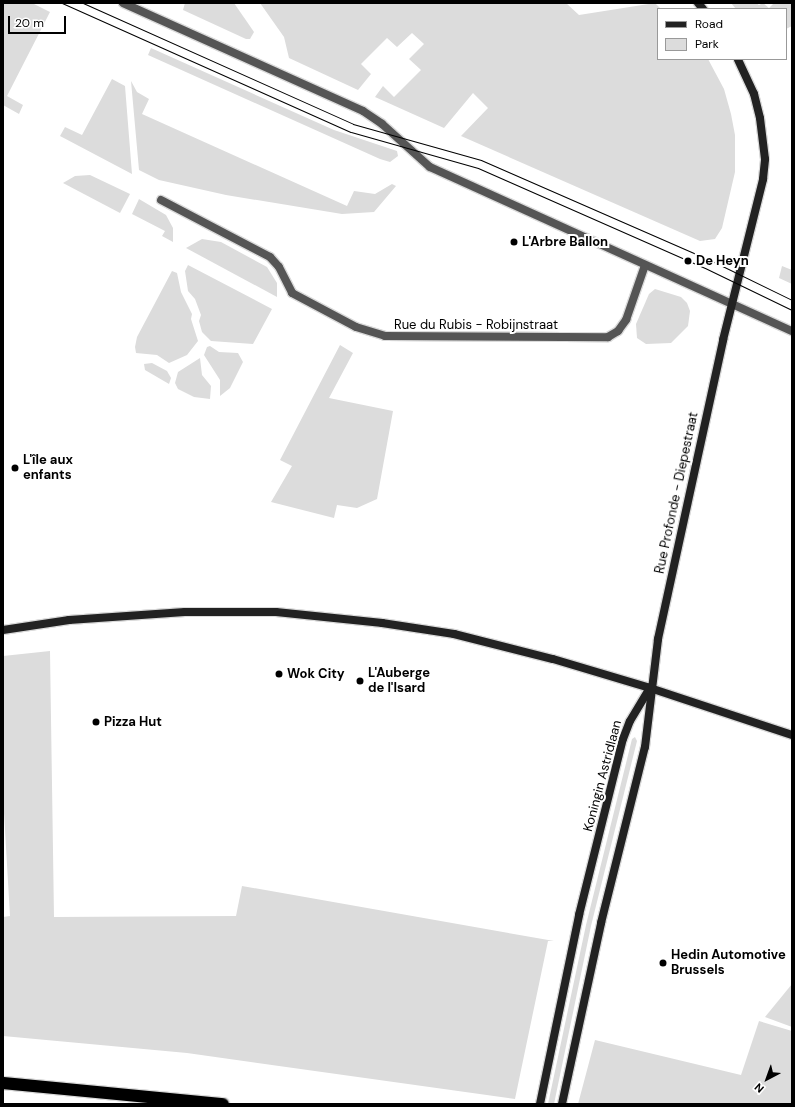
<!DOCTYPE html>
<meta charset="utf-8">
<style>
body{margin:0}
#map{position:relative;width:795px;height:1107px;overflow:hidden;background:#fff;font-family:"DM Sans",sans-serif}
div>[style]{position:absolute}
.green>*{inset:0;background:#dcdcdc}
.roads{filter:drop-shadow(1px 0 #dbdbdb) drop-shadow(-1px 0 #dbdbdb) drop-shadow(0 1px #dbdbdb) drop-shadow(0 -1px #dbdbdb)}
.street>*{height:8px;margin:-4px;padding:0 4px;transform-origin:4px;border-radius:4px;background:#555}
.secondary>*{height:8px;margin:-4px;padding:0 4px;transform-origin:4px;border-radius:4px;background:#222}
.highway>*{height:12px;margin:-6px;padding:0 6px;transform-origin:6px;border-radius:6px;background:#000}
.tram>*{height:1px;margin:-0.5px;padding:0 0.5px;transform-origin:0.5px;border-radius:0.5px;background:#000}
.dots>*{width:11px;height:11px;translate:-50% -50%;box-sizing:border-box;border:2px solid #fff;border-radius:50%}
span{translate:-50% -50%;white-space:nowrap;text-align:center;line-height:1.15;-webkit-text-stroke:4px #fff;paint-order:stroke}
.poi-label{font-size:13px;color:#000;font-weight:700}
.left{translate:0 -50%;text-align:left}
.street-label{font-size:13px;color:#000}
.frame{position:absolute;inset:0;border:4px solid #000;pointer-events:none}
.legend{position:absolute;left:657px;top:8px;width:130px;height:52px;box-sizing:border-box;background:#fff;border:1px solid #999;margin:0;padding:5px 7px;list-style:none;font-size:12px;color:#000}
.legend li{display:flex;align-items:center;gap:8px;height:20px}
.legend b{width:20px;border:1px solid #999}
.north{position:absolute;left:747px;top:1059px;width:40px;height:40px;-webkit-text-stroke:3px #fff;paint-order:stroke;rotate:221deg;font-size:11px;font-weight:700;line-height:16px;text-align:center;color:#000}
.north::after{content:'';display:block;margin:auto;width:14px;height:18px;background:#000;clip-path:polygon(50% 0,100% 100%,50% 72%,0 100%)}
.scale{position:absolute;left:8px;top:16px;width:58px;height:18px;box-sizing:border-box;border:2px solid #000;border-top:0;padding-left:5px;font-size:12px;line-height:14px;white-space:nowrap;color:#000;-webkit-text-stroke:3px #fff;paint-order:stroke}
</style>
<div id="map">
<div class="green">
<i style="clip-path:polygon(3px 3px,32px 3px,50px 12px,7px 96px,23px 105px,19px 114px,3px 105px)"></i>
<i style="clip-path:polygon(185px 3px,234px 3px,254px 32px,250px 39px,246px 39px,183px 10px)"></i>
<i style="clip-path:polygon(260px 3px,566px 3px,579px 15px,655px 3px,661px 9px,658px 9px,658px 59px,708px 59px,724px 89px,731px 114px,735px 135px,735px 172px,722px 228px,715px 239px,700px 241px,461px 136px,488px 108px,473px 93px,444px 128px,375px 97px,383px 86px,394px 97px,421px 70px,409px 59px,424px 44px,412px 33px,397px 47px,387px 38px,361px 64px,371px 74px,358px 90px,289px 58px,284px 37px)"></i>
<i style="clip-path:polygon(731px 3px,756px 3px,759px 5px,763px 3px,769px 8px,774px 3px,792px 3px,792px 26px,786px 29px,786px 9px,736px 9px)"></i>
<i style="clip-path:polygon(151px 48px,334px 130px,397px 151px,398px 156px,390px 162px,380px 159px,148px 55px)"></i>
<i style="clip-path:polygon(112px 79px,125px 86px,132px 174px,60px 136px,65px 127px,82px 135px)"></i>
<i style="clip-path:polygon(131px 81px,137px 92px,149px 99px,142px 114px,347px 206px,354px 191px,375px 194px,392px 184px,396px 186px,374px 212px,342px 214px,226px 195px,159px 180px,139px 170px)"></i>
<i style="clip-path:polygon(90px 175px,130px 194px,120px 213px,63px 183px,75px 176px)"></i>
<i style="clip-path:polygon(139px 199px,166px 215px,173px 228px,173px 242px,162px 236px,165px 231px,132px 214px)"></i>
<i style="clip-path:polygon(202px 239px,221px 242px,267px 267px,277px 283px,277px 297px,186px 248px)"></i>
<i style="clip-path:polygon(188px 265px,272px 309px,253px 344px,211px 341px,202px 332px,199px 321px,201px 315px,195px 299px,188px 291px,185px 271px)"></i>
<i style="clip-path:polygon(782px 266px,792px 270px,792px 284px,779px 278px)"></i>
<i style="clip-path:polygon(172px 271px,177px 273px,181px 292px,192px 314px,191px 319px,198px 341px,187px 355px,169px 363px,157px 355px,136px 353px,135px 347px,137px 337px)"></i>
<i style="clip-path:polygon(655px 289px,681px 297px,687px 303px,690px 311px,688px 326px,671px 343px,646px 344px,637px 338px,636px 324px,649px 294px)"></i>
<i style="clip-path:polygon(340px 345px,353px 353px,329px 398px,393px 411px,377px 499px,357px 508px,337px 505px,334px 518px,271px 502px,292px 466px,280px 460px)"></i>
<i style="clip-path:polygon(210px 346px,219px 352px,238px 353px,243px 362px,230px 388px,220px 396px,220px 380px,204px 355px,207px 347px)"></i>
<i style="clip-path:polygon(200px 358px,202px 375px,211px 386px,210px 399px,194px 397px,178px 389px,175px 383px,178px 372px)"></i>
<i style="clip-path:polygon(152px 363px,167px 371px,171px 378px,169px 384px,145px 370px,144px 364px)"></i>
<i style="clip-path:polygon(50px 651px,54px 917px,236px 916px,242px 886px,554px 941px,548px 941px,515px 1099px,187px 1053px,3px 1036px,3px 917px,10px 916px,3px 796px,3px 656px)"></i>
<i style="clip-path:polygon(635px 737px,637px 741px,591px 926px,554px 1104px,548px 1104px,586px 925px,632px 739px)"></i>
<i style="clip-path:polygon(792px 984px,792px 1027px,765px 1017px)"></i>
<i style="clip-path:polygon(759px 1021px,792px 1031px,792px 1104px,578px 1104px,595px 1040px,741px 1075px)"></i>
</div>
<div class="roads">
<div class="street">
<i style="left:123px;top:3px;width:263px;rotate:24.2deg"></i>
<i style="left:363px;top:111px;width:23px;rotate:34deg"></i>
<i style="left:382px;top:124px;width:64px;rotate:41.9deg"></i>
<i style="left:430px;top:167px;width:397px;rotate:24.4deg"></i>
<i style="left:161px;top:200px;width:123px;rotate:27.6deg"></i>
<i style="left:270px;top:257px;width:13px;rotate:48deg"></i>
<i style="left:279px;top:267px;width:29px;rotate:63deg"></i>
<i style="left:292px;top:293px;width:72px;rotate:28deg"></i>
<i style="left:356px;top:327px;width:30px;rotate:17deg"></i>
<i style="left:385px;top:336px;width:223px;rotate:0.3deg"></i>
<i style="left:608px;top:337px;width:12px;rotate:-31deg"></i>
<i style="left:618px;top:331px;width:14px;rotate:-54deg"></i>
<i style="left:626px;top:320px;width:58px;rotate:-70.9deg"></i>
</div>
<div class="secondary">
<i style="left:698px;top:3px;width:8px;rotate:50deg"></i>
<i style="left:3px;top:630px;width:67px;rotate:-8.6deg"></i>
<i style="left:69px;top:620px;width:116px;rotate:-3.9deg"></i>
<i style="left:185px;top:612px;width:91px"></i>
<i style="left:276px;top:612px;width:107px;rotate:5.9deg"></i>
<i style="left:382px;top:623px;width:73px;rotate:8.7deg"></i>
<i style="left:454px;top:634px;width:102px;rotate:14.2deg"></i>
<i style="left:553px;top:659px;width:101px;rotate:16.6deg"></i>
<i style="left:650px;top:688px;width:150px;rotate:18.3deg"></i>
<i style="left:540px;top:1104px;width:193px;rotate:-78.3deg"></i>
<i style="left:579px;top:915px;width:181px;rotate:-76deg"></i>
<i style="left:623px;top:739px;width:19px;rotate:-69deg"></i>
<i style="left:630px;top:721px;width:39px;rotate:-59deg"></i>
<i style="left:562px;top:1104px;width:185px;rotate:-77.8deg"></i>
<i style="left:601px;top:923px;width:181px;rotate:-76deg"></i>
<i style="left:645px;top:747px;width:109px;rotate:-83.1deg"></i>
<i style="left:658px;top:639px;width:306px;rotate:-77.7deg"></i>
<i style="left:723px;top:340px;width:166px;rotate:-76deg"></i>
<i style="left:763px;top:179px;width:20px;rotate:-84deg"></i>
<i style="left:765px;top:159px;width:41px;rotate:-97deg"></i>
<i style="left:760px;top:118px;width:25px;rotate:-104deg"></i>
<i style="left:754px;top:94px;width:38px;rotate:-115deg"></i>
</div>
<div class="highway">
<i style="left:3px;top:1083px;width:221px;rotate:5.5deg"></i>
</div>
</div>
<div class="tram">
<i style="left:62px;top:3px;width:316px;rotate:24.1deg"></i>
<i style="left:351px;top:132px;width:132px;rotate:15.8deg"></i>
<i style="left:478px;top:168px;width:248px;rotate:23.8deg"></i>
<i style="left:705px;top:268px;width:97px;rotate:25.8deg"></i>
<i style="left:83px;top:3px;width:296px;rotate:24.1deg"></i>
<i style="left:353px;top:124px;width:133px;rotate:15.7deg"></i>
<i style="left:481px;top:160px;width:254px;rotate:23.6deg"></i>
<i style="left:714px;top:262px;width:87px;rotate:26deg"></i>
</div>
<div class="dots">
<i style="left:514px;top:242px;background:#000"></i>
<i style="left:688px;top:261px;background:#000"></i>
<i style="left:15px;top:468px;background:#000"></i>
<i style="left:279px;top:674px;background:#000"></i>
<i style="left:360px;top:681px;background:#000"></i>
<i style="left:96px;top:722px;background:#000"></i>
<i style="left:663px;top:963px;background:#000"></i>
</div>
<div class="poi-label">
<span class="left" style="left:522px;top:242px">L'Arbre Ballon</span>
<span class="left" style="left:696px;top:261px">De Heyn</span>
<span class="left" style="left:23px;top:468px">L'île aux<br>enfants</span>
<span class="left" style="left:287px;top:674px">Wok City</span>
<span class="left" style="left:368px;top:681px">L'Auberge<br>de l'Isard</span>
<span class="left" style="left:104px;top:722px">Pizza Hut</span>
<span class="left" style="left:671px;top:963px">Hedin Automotive<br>Brussels</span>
</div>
<div class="street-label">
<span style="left:476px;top:325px">Rue du Rubis - Robijnstraat</span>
<span style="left:677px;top:493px;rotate:-78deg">Rue Profonde - Diepestraat</span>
<span style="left:603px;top:776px;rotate:-75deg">Koningin Astridlaan</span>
</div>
<div class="frame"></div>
<ul class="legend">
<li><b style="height:5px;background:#222"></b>Road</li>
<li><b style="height:11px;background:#dcdcdc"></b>Park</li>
</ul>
<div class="north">N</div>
<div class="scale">20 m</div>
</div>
